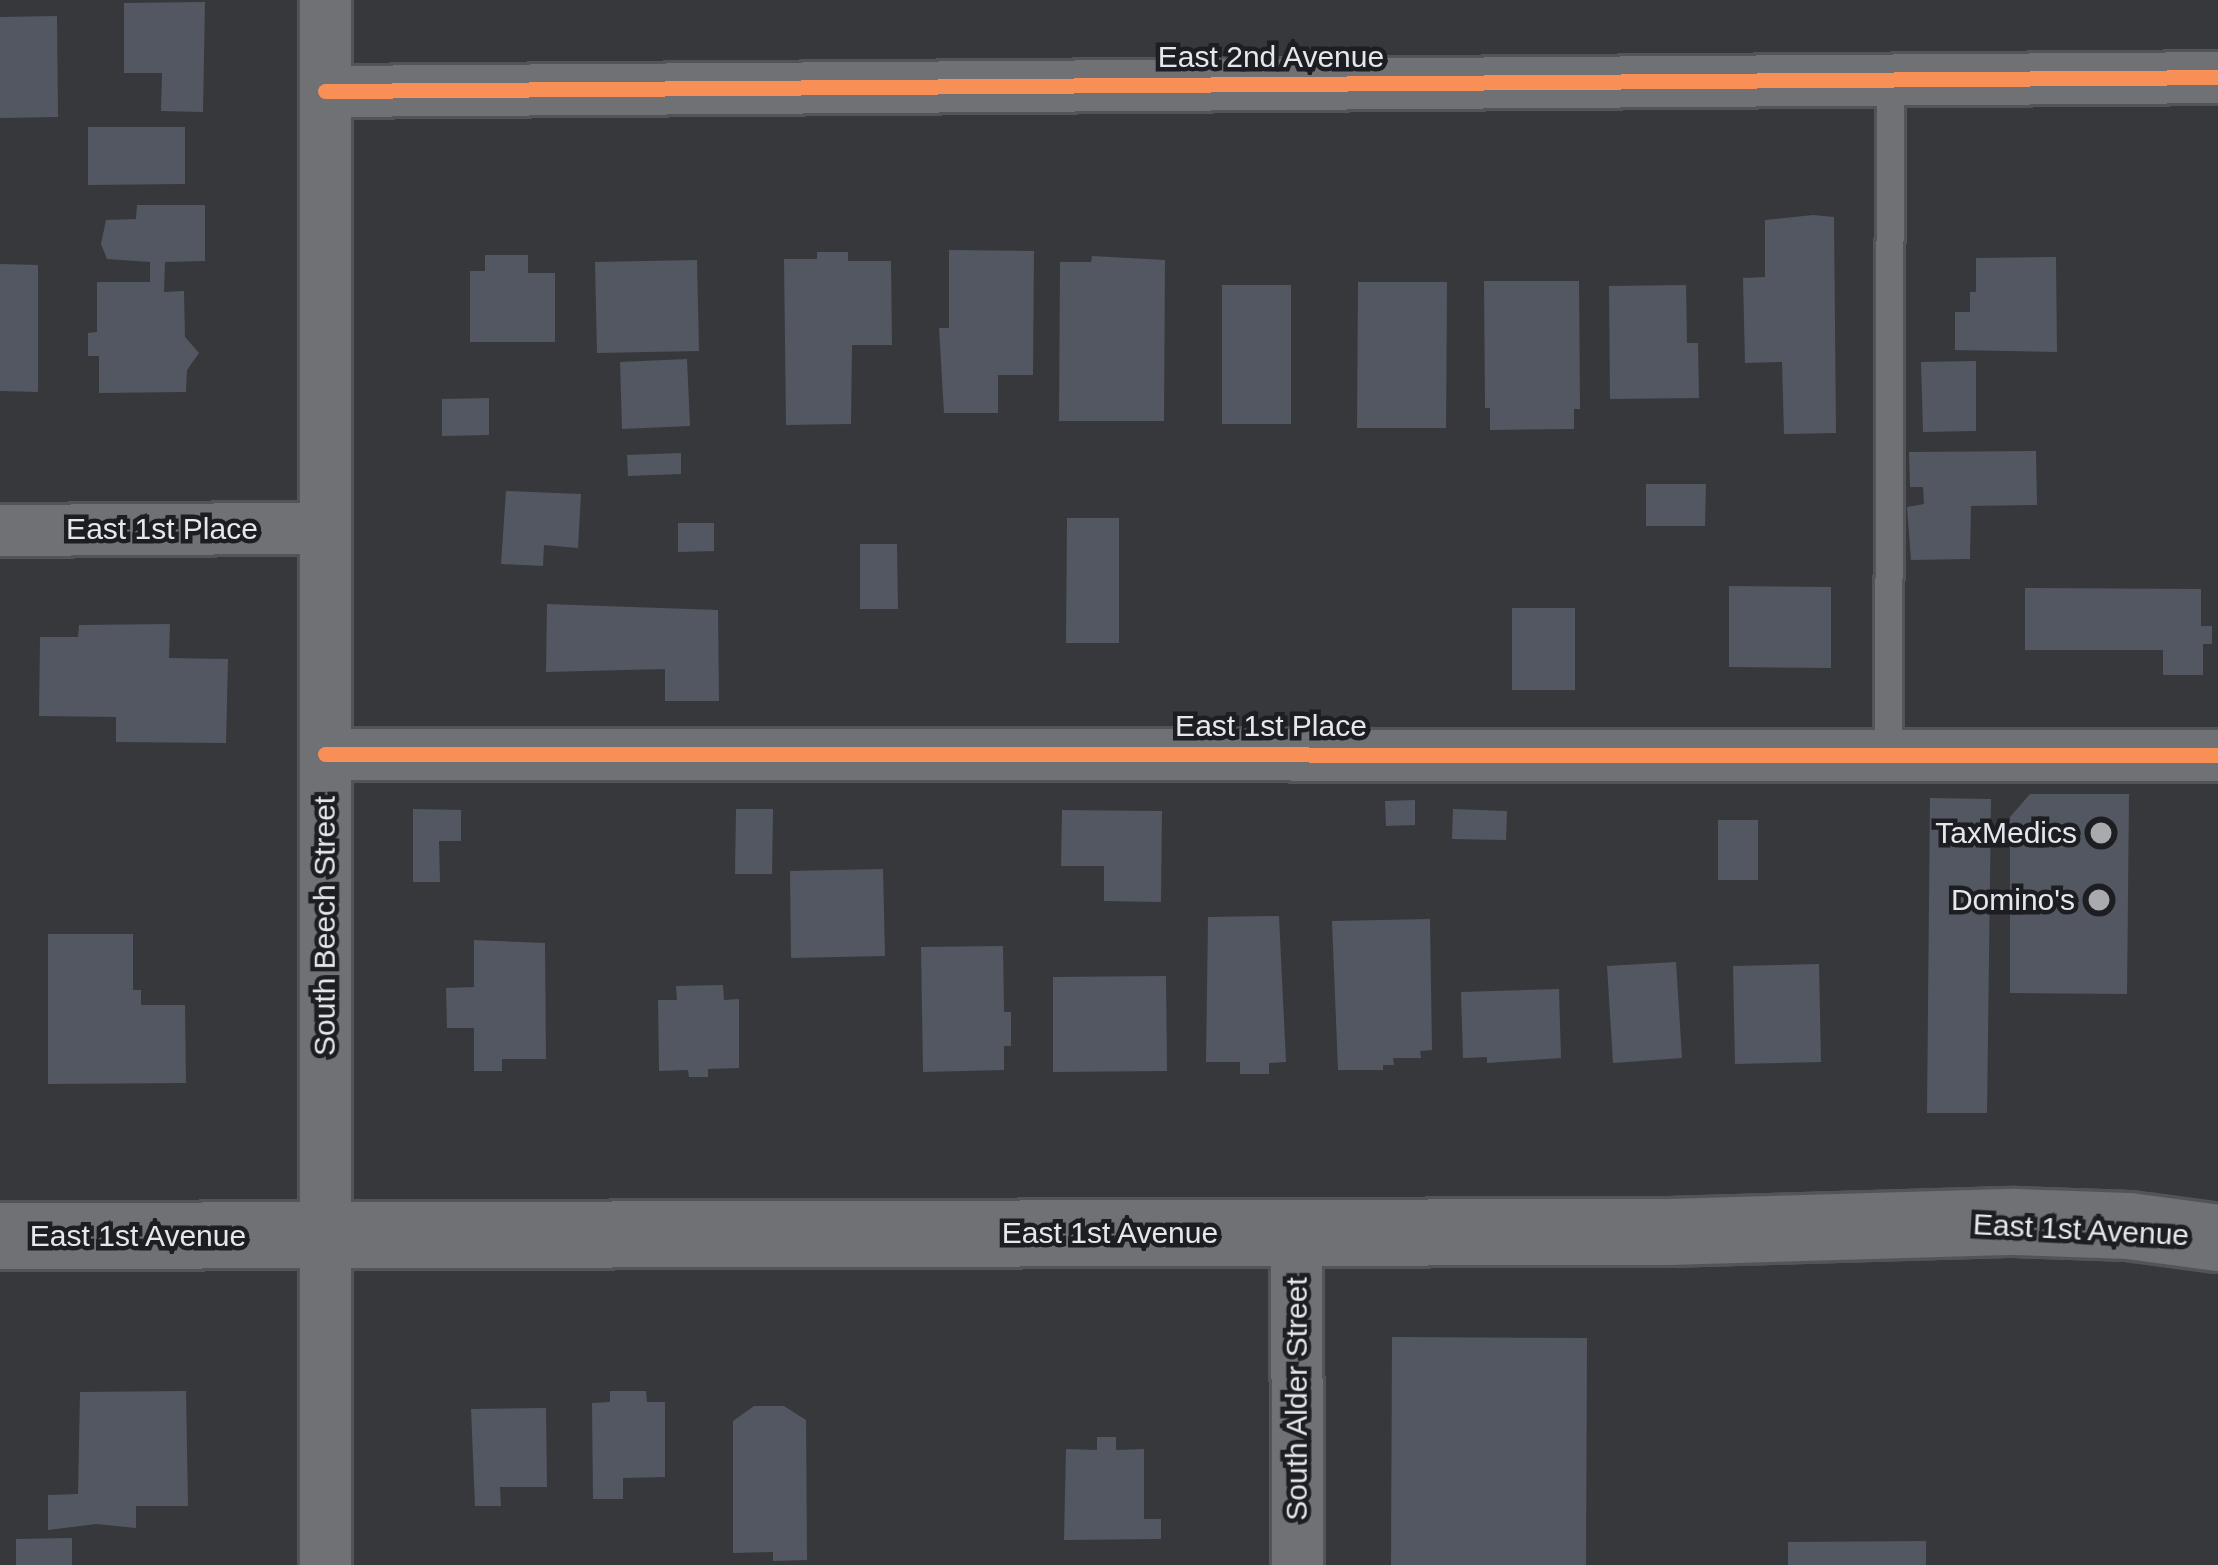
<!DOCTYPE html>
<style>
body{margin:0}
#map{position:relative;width:2218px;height:1565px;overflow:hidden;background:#36383c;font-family:Arial,sans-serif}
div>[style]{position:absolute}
.building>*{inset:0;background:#535761}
.roads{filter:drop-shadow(3px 0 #525458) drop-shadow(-3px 0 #525458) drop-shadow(0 3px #525458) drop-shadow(0 -3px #525458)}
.lane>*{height:27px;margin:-13.5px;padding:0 13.5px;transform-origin:13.5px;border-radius:13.5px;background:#6f7174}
.street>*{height:51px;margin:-25.5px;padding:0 25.5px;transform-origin:25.5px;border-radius:25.5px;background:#6f7174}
.secondary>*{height:66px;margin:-33px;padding:0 33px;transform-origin:33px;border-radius:33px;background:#6f7174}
.cycleway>*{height:15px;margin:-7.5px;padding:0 7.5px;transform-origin:7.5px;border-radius:7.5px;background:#f78f57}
.dots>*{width:33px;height:33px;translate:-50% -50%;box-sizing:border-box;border:6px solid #1d1e22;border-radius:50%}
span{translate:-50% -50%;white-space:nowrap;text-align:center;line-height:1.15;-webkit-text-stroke:9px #1d1e22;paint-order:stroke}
.street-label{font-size:30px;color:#e5e7ec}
.poi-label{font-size:30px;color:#e5e7ec}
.right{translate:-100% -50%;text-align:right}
</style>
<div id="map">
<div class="building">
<i style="clip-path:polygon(205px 2px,203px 112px,161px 111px,162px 73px,124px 73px,124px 3px)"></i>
<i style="clip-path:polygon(57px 16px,58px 117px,0 118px,0 17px)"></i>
<i style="clip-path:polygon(88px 127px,185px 127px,185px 184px,88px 185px)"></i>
<i style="clip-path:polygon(137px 205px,205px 205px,205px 261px,165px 262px,164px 292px,184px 291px,185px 337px,199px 353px,187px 370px,186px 392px,99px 393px,99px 356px,88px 356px,88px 333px,97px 332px,97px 282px,150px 282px,150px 262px,107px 259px,101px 244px,106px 220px,136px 219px)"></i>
<i style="clip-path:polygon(1813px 215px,1834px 217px,1836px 433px,1784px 434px,1782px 362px,1745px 363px,1743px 278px,1765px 277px,1765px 220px)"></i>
<i style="clip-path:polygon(949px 250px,1034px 251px,1033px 375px,998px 375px,998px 413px,944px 413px,939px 328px,949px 328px)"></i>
<i style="clip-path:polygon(817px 252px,848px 252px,848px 261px,891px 261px,892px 345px,852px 345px,851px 424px,786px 425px,784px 259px,817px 259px)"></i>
<i style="clip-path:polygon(485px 255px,528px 255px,528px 273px,555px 273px,555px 342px,470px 342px,470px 271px,485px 271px)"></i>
<i style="clip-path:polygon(1092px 256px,1165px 260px,1164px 421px,1059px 421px,1060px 262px,1091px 262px)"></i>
<i style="clip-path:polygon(2056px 257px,2057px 352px,1955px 350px,1955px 312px,1970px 312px,1970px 292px,1976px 292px,1976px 258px)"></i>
<i style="clip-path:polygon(697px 260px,699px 351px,597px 353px,595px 262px)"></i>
<i style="clip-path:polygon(0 264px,38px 265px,38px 392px,0 391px)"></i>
<i style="clip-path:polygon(1484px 281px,1579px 281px,1580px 409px,1574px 409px,1574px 429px,1490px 430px,1490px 408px,1485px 408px)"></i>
<i style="clip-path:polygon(1358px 282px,1447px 282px,1446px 428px,1357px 428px)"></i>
<i style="clip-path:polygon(1222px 285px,1291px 285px,1291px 424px,1222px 424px)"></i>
<i style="clip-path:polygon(1686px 285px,1687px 343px,1698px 343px,1699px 398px,1610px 399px,1609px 286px)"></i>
<i style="clip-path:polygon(687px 359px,690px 426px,622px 429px,620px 362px)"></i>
<i style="clip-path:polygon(1976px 361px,1976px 431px,1923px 432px,1921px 362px)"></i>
<i style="clip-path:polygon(489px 398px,489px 435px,442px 436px,442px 399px)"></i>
<i style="clip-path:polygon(2036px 451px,2037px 505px,1971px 506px,1970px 559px,1911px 560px,1907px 507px,1924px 504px,1923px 487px,1910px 487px,1909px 452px)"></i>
<i style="clip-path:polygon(681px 453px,681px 474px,628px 476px,627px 455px)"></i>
<i style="clip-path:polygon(1646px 484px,1706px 484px,1705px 526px,1646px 526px)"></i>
<i style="clip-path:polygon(506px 491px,581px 494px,578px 548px,544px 545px,543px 566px,501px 564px)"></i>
<i style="clip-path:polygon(1067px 518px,1119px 518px,1119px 643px,1066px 643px)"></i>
<i style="clip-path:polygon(678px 523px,714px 523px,714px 551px,678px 552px)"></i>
<i style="clip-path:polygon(860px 544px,897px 544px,898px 609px,860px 609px)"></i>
<i style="clip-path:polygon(1729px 586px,1831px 587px,1831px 668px,1729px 667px)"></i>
<i style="clip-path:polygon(2025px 588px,2201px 589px,2201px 626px,2212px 626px,2212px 644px,2203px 644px,2203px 675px,2163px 675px,2163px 650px,2025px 650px)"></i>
<i style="clip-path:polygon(547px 604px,718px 610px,719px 701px,665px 701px,665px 669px,546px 672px)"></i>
<i style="clip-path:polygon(1512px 608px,1575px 608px,1575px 690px,1512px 690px)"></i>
<i style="clip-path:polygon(170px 624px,169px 658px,228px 659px,226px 743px,116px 742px,116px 717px,39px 716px,40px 637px,78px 637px,79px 625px)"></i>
<i style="clip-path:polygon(2030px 794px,2129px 794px,2127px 994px,2010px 993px,2010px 817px)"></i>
<i style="clip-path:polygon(1930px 798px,1991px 799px,1987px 1113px,1927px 1113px)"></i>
<i style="clip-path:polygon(1415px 800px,1415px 825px,1386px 826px,1385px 801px)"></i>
<i style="clip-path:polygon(413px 809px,461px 810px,461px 841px,439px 841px,440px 882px,413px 882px)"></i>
<i style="clip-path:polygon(736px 809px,773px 809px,772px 874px,735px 874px)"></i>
<i style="clip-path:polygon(1453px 809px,1507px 811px,1506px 840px,1452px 839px)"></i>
<i style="clip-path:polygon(1062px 810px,1162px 811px,1161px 902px,1104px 901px,1104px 866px,1061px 866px)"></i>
<i style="clip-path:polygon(1718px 820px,1758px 820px,1758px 880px,1718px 880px)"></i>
<i style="clip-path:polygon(883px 869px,885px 956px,791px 958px,790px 871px)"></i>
<i style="clip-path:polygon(1279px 916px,1286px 1062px,1269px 1063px,1269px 1074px,1240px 1074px,1240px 1062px,1206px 1062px,1208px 917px)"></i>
<i style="clip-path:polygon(1430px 919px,1432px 1050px,1420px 1051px,1421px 1058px,1393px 1058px,1394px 1065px,1383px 1065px,1383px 1070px,1338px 1070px,1332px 921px)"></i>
<i style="clip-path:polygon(48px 934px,133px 934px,133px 990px,141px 990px,141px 1005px,185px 1005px,186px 1083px,48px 1084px)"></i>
<i style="clip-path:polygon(474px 940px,545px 943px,546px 1059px,502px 1059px,502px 1071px,474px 1071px,474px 1028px,447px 1028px,446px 988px,474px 987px)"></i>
<i style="clip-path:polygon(1003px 946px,1004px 1012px,1011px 1012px,1011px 1046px,1004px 1046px,1004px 1070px,923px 1072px,921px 947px)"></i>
<i style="clip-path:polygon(1676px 962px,1682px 1058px,1613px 1063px,1607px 966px)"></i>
<i style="clip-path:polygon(1819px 964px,1821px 1062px,1735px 1064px,1733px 966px)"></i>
<i style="clip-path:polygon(1166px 976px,1167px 1071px,1053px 1072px,1053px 977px)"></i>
<i style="clip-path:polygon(723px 985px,724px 1000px,739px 999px,739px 1068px,708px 1069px,708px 1077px,689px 1077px,688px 1070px,659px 1071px,658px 1000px,677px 1000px,676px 986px)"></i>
<i style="clip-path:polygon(1559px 989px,1561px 1058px,1487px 1063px,1487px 1057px,1463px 1058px,1461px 992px)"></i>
<i style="clip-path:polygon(1392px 1337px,1587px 1338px,1586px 1565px,1391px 1565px)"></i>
<i style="clip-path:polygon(186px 1391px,188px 1506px,136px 1506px,136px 1528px,96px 1524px,48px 1530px,48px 1495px,78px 1494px,80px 1392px)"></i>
<i style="clip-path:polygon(610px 1391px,646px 1391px,647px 1402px,665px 1402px,665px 1477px,623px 1478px,623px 1499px,593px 1499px,592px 1403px,610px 1402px)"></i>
<i style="clip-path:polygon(754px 1406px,784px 1406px,806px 1420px,807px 1560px,773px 1561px,773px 1552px,733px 1553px,733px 1421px)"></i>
<i style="clip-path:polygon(546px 1408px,547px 1487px,500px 1487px,501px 1506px,475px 1506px,471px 1409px)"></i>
<i style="clip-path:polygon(1097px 1437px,1116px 1437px,1116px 1450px,1144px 1449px,1144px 1519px,1161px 1519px,1161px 1539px,1064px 1540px,1066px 1449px,1097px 1450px)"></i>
<i style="clip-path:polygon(72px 1538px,72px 1565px,16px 1565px,16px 1539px)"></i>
<i style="clip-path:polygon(1926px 1541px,1926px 1565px,1788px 1565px,1788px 1542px)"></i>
</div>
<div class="roads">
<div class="lane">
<i style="left:1888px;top:753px;width:673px;rotate:-89.83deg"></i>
</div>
<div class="street">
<i style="left:325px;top:91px;width:1893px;rotate:-0.42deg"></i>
<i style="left:0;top:530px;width:325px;rotate:-0.4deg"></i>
<i style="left:325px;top:754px;width:1893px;rotate:0.03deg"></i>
<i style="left:1296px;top:1232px;width:333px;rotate:89.8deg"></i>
<i style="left:325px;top:1565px;width:1565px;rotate:-90deg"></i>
</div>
<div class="secondary">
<i style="left:0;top:1236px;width:1669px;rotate:-0.14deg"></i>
<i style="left:1669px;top:1232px;width:346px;rotate:-1.7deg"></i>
<i style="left:2015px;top:1222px;width:114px;rotate:2deg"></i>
<i style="left:2129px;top:1226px;width:90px;rotate:7.7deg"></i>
</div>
</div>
<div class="cycleway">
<i style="left:325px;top:91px;width:1893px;rotate:-0.42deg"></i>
<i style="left:325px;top:754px;width:1893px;rotate:0.03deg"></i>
</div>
<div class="dots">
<i style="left:2101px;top:833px;background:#a8aaae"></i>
<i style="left:2099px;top:900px;background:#a8aaae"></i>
</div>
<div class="street-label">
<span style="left:1271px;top:57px">East 2nd Avenue</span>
<span style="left:162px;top:529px">East 1st Place</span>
<span style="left:1271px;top:726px">East 1st Place</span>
<span style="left:325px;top:926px;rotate:-90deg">South Beech Street</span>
<span style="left:2081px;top:1230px;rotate:3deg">East 1st Avenue</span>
<span style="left:1110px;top:1233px">East 1st Avenue</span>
<span style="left:138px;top:1236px">East 1st Avenue</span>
<span style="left:1297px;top:1399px;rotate:-90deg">South Alder Street</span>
</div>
<div class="poi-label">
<span class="right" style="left:2077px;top:833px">TaxMedics</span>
<span class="right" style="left:2075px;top:900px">Domino's</span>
</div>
</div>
